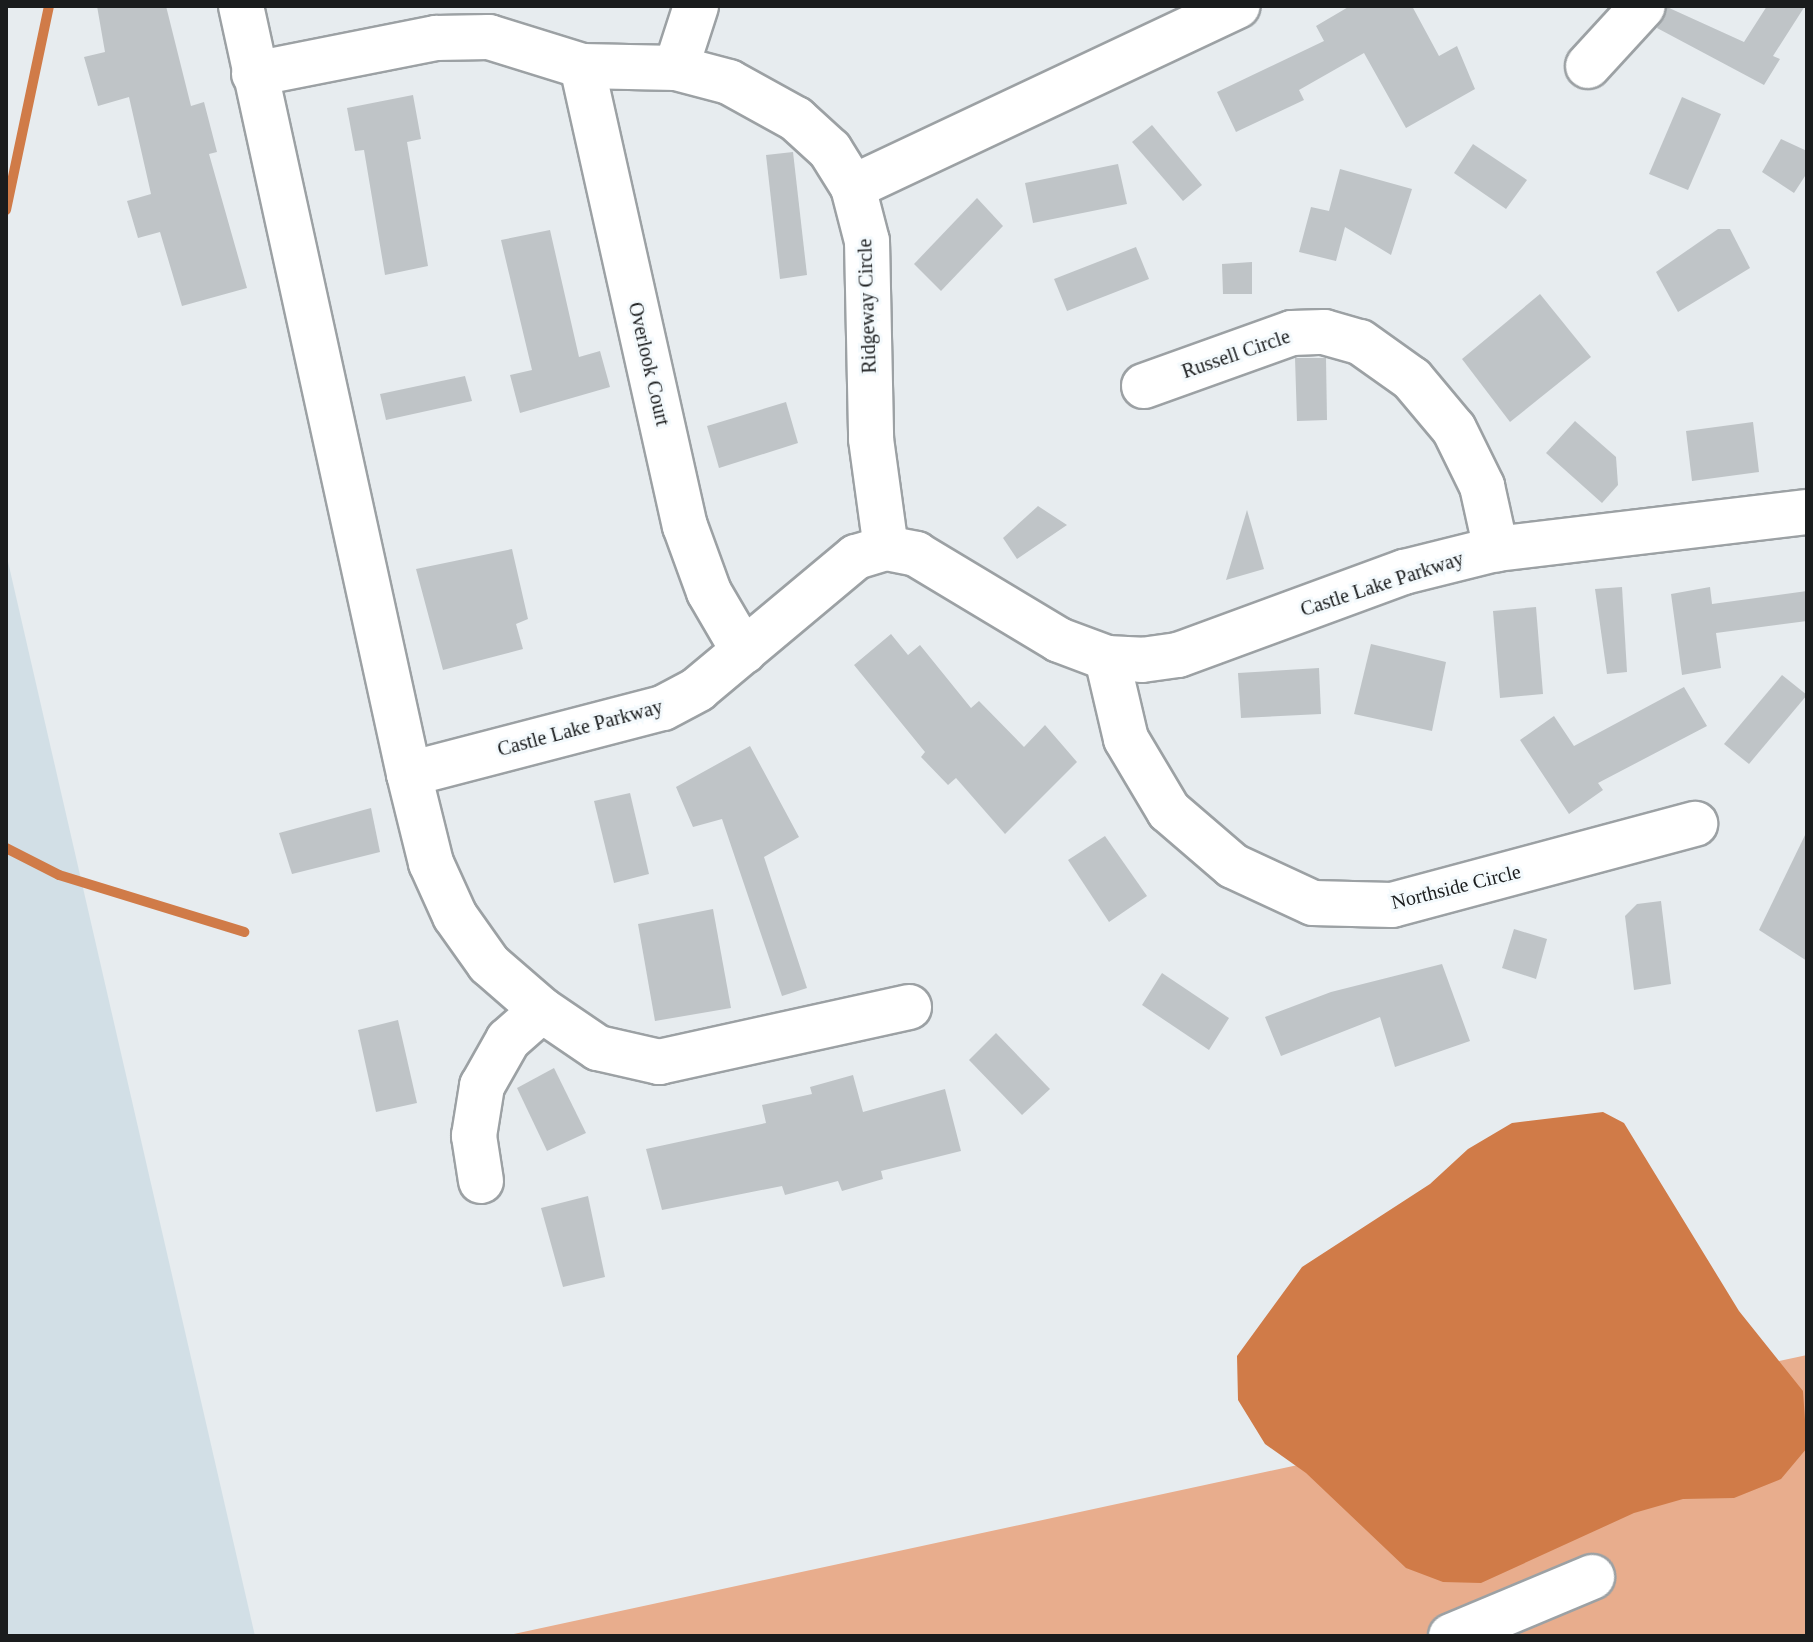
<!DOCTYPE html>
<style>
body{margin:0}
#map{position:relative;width:1813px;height:1642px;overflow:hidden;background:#e7ecef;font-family:"Times New Roman",serif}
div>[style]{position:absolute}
.built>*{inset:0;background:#d2dfe6}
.green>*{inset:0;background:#e8ad8d}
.water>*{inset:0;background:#d07b48}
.stream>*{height:10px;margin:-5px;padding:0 5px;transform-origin:5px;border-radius:5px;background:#d07b48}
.building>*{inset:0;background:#bfc4c7}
.roads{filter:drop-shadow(2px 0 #9ca1a4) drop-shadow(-2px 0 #9ca1a4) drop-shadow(0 2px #9ca1a4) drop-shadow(0 -2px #9ca1a4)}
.minor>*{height:44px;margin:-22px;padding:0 22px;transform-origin:22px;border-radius:22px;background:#fff}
span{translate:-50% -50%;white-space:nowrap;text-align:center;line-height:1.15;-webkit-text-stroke:6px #f4fafd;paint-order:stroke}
.street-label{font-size:20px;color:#1a1c1d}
.frame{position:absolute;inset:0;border:8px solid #1a1c1d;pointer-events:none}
</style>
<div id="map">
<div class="built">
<i style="clip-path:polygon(6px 553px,255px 1636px,6px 1636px)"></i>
</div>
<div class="green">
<i style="clip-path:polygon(1807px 1355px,1807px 1636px,505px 1636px)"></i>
</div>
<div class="water">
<i style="clip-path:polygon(1603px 1112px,1624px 1123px,1739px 1311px,1803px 1391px,1807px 1448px,1781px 1479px,1734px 1498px,1683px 1499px,1634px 1513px,1481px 1583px,1443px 1582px,1406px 1568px,1306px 1473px,1265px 1444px,1238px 1400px,1237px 1356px,1302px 1267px,1430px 1184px,1468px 1149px,1512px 1123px)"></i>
</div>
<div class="stream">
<i style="left:6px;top:210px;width:208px;rotate:-78.1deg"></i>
<i style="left:6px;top:848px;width:59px;rotate:27deg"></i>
<i style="left:59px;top:875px;width:194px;rotate:17.1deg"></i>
</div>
<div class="building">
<i style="clip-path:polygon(97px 6px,166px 6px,191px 106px,204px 102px,217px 152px,209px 154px,247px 288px,182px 306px,160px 232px,138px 238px,127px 201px,151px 194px,129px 97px,98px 106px,84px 57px,105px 52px)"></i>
<i style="clip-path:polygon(1350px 6px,1412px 6px,1439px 56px,1457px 46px,1475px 89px,1406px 128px,1364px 53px,1299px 90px,1304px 100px,1236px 132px,1217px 92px,1324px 41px,1316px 26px)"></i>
<i style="clip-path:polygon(1767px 6px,1805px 6px,1773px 56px,1780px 59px,1764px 85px,1657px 28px,1667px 7px,1744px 42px)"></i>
<i style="clip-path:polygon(413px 95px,421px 139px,407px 142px,428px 266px,385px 275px,364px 150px,355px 151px,347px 108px)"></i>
<i style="clip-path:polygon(1682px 97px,1721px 114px,1688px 190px,1649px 174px)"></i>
<i style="clip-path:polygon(1152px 125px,1202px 185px,1183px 201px,1132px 142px)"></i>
<i style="clip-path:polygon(1781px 139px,1807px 151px,1807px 173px,1794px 193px,1762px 172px)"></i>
<i style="clip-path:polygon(1473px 144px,1527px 180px,1506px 209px,1454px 173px)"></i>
<i style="clip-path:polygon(793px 152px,807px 275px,780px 279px,766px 155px)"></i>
<i style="clip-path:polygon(1118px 164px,1127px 204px,1033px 223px,1025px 183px)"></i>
<i style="clip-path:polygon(1340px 169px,1412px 189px,1391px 255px,1345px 227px,1336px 261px,1299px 252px,1311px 207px,1329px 211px)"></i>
<i style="clip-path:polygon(977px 198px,1003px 226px,941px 291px,914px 264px)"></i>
<i style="clip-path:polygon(1718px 229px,1730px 229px,1750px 268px,1678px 312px,1656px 272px)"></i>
<i style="clip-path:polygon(550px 230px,579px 357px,600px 351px,610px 387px,520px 413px,510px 375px,532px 370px,501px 240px)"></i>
<i style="clip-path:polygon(1136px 247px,1149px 279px,1067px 311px,1054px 279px)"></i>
<i style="clip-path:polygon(1252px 262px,1252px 294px,1223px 294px,1222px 264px)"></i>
<i style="clip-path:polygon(1540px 294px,1591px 357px,1510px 422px,1462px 359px)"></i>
<i style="clip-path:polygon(1295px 358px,1326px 358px,1327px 420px,1297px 421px)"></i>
<i style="clip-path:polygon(465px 376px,472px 401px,386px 420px,380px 394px)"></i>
<i style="clip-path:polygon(786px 402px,798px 443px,719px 468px,707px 426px)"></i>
<i style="clip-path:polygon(1575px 421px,1616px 457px,1618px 485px,1602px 503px,1546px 453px)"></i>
<i style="clip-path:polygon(1753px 422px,1759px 472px,1692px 481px,1686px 431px)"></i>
<i style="clip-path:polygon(1038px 506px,1067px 525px,1017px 559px,1003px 538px)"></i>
<i style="clip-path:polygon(1247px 510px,1264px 569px,1226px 580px)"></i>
<i style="clip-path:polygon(512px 549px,528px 619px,516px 624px,523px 649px,443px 670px,416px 569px)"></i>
<i style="clip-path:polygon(1622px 587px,1627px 672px,1607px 674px,1595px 589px)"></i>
<i style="clip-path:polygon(1710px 587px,1712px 604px,1807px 591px,1807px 621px,1716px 633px,1721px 668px,1682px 675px,1671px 594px)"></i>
<i style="clip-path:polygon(1536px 607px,1543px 694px,1500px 698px,1493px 611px)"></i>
<i style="clip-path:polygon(891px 634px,908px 655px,920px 645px,971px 708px,979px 701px,1024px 747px,1045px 725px,1077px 762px,1005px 834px,956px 778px,948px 785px,921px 757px,925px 752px,854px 665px)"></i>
<i style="clip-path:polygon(1371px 644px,1446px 662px,1432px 731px,1354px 714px)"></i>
<i style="clip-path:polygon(1319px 668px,1321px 714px,1241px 718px,1238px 673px)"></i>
<i style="clip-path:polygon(1782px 675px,1807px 695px,1749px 764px,1724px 744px)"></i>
<i style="clip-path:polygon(1684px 687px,1707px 726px,1598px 783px,1603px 790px,1569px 814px,1520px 740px,1554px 716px,1574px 746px)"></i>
<i style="clip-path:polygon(750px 746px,799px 837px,764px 857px,807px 988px,782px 996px,722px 819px,693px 827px,676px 787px)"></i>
<i style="clip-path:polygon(630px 793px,649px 874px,614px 883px,594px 801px)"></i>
<i style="clip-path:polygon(371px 808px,380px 852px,292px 874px,279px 833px)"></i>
<i style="clip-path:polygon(1807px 831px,1807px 961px,1759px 930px)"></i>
<i style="clip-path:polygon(1105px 836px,1147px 896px,1109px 922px,1068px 860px)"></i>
<i style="clip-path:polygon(1661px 901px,1671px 984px,1634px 990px,1625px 916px,1637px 904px)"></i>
<i style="clip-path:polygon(713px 909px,731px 1008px,655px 1021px,638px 924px)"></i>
<i style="clip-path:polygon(1514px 929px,1547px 939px,1536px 979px,1502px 968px)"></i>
<i style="clip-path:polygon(1442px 964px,1470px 1041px,1395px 1067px,1380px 1017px,1281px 1056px,1265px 1017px,1331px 992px)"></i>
<i style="clip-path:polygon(1162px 973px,1229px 1018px,1209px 1050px,1142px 1005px)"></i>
<i style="clip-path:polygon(398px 1020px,417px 1103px,376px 1112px,358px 1030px)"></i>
<i style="clip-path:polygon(996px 1033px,1050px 1089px,1022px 1115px,969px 1060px)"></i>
<i style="clip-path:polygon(554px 1068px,586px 1133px,547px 1151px,517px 1088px)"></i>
<i style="clip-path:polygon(853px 1075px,863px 1112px,945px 1089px,961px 1151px,881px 1171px,883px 1179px,842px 1191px,838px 1181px,785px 1195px,782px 1186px,662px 1210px,646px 1149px,766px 1123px,762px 1105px,812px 1094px,810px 1087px)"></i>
<i style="clip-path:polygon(588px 1196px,605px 1277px,563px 1287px,541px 1208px)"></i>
</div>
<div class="roads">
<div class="minor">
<i style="left:241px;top:6px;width:786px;rotate:77.66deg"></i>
<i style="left:409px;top:774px;width:92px;rotate:76.1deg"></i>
<i style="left:431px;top:863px;width:58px;rotate:65.6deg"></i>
<i style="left:455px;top:916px;width:59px;rotate:54.7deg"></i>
<i style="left:489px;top:964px;width:70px;rotate:41deg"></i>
<i style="left:542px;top:1010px;width:68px;rotate:34.2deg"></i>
<i style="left:598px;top:1048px;width:63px;rotate:12.9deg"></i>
<i style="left:659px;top:1062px;width:256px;rotate:-12.4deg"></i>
<i style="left:582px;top:66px;width:471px;rotate:77.4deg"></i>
<i style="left:685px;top:526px;width:70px;rotate:70deg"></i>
<i style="left:709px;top:592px;width:69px;rotate:59.7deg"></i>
<i style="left:1588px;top:66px;width:81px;rotate:-47.5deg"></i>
<i style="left:676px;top:68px;width:65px;rotate:-72.1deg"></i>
<i style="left:254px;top:74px;width:186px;rotate:-11.2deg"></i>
<i style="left:436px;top:38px;width:53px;rotate:-1.1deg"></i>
<i style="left:489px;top:37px;width:97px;rotate:17.3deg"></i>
<i style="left:582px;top:66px;width:94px;rotate:1.2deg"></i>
<i style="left:676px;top:68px;width:55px;rotate:14.8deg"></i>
<i style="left:729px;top:82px;width:77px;rotate:28.9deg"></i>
<i style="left:796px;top:119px;width:46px;rotate:42.4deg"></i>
<i style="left:830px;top:150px;width:44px;rotate:58.1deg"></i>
<i style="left:853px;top:187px;width:56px;rotate:75.5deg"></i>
<i style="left:867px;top:241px;width:198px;rotate:88.8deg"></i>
<i style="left:871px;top:439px;width:110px;rotate:82.2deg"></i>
<i style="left:853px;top:187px;width:425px;rotate:-25.2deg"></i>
<i style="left:1144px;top:386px;width:157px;rotate:-19.7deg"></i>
<i style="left:1292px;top:333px;width:32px;rotate:-2deg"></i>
<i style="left:1324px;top:332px;width:37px;rotate:16deg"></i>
<i style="left:1360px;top:342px;width:64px;rotate:35.4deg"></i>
<i style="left:1412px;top:379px;width:65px;rotate:50deg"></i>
<i style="left:1454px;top:429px;width:64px;rotate:63.8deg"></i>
<i style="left:1482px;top:486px;width:65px;rotate:77.5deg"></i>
<i style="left:1107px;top:658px;width:83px;rotate:76.8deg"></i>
<i style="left:1126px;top:739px;width:84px;rotate:59.2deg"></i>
<i style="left:1169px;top:811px;width:84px;rotate:40.7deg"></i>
<i style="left:1233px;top:866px;width:88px;rotate:24.8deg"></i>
<i style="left:1313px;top:903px;width:79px;rotate:1.5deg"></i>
<i style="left:1392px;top:905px;width:314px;rotate:-15deg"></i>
<i style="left:409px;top:774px;width:262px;rotate:-14.6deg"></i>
<i style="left:663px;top:708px;width:40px;rotate:-28deg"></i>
<i style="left:698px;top:689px;width:206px;rotate:-39.9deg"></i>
<i style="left:856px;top:557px;width:31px;rotate:-17deg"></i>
<i style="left:886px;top:548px;width:31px;rotate:11deg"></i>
<i style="left:916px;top:554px;width:167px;rotate:31deg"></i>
<i style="left:1059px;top:640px;width:51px;rotate:20.6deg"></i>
<i style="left:1107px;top:658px;width:35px;rotate:3deg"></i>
<i style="left:1142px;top:660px;width:36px;rotate:-8deg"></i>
<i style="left:1178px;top:655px;width:241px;rotate:-20.2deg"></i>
<i style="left:1404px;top:572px;width:95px;rotate:-14deg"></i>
<i style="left:1496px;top:549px;width:313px;rotate:-6.8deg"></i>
<i style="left:481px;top:1181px;width:46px;rotate:-98.8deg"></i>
<i style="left:474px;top:1136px;width:51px;rotate:-80.9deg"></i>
<i style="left:482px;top:1086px;width:53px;rotate:-60.5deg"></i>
<i style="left:508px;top:1040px;width:45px;rotate:-41.4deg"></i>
<i style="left:1451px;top:1636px;width:153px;rotate:-22.7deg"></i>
</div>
</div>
<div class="street-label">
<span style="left:867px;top:306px;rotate:-92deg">Ridgeway Circle</span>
<span style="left:1236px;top:354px;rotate:-19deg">Russell Circle</span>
<span style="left:649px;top:364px;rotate:77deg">Overlook Court</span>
<span style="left:1382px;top:584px;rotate:-18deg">Castle Lake Parkway</span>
<span style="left:580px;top:728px;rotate:-15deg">Castle Lake Parkway</span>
<span style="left:1456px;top:887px;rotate:-14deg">Northside Circle</span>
</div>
<div class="frame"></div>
</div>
